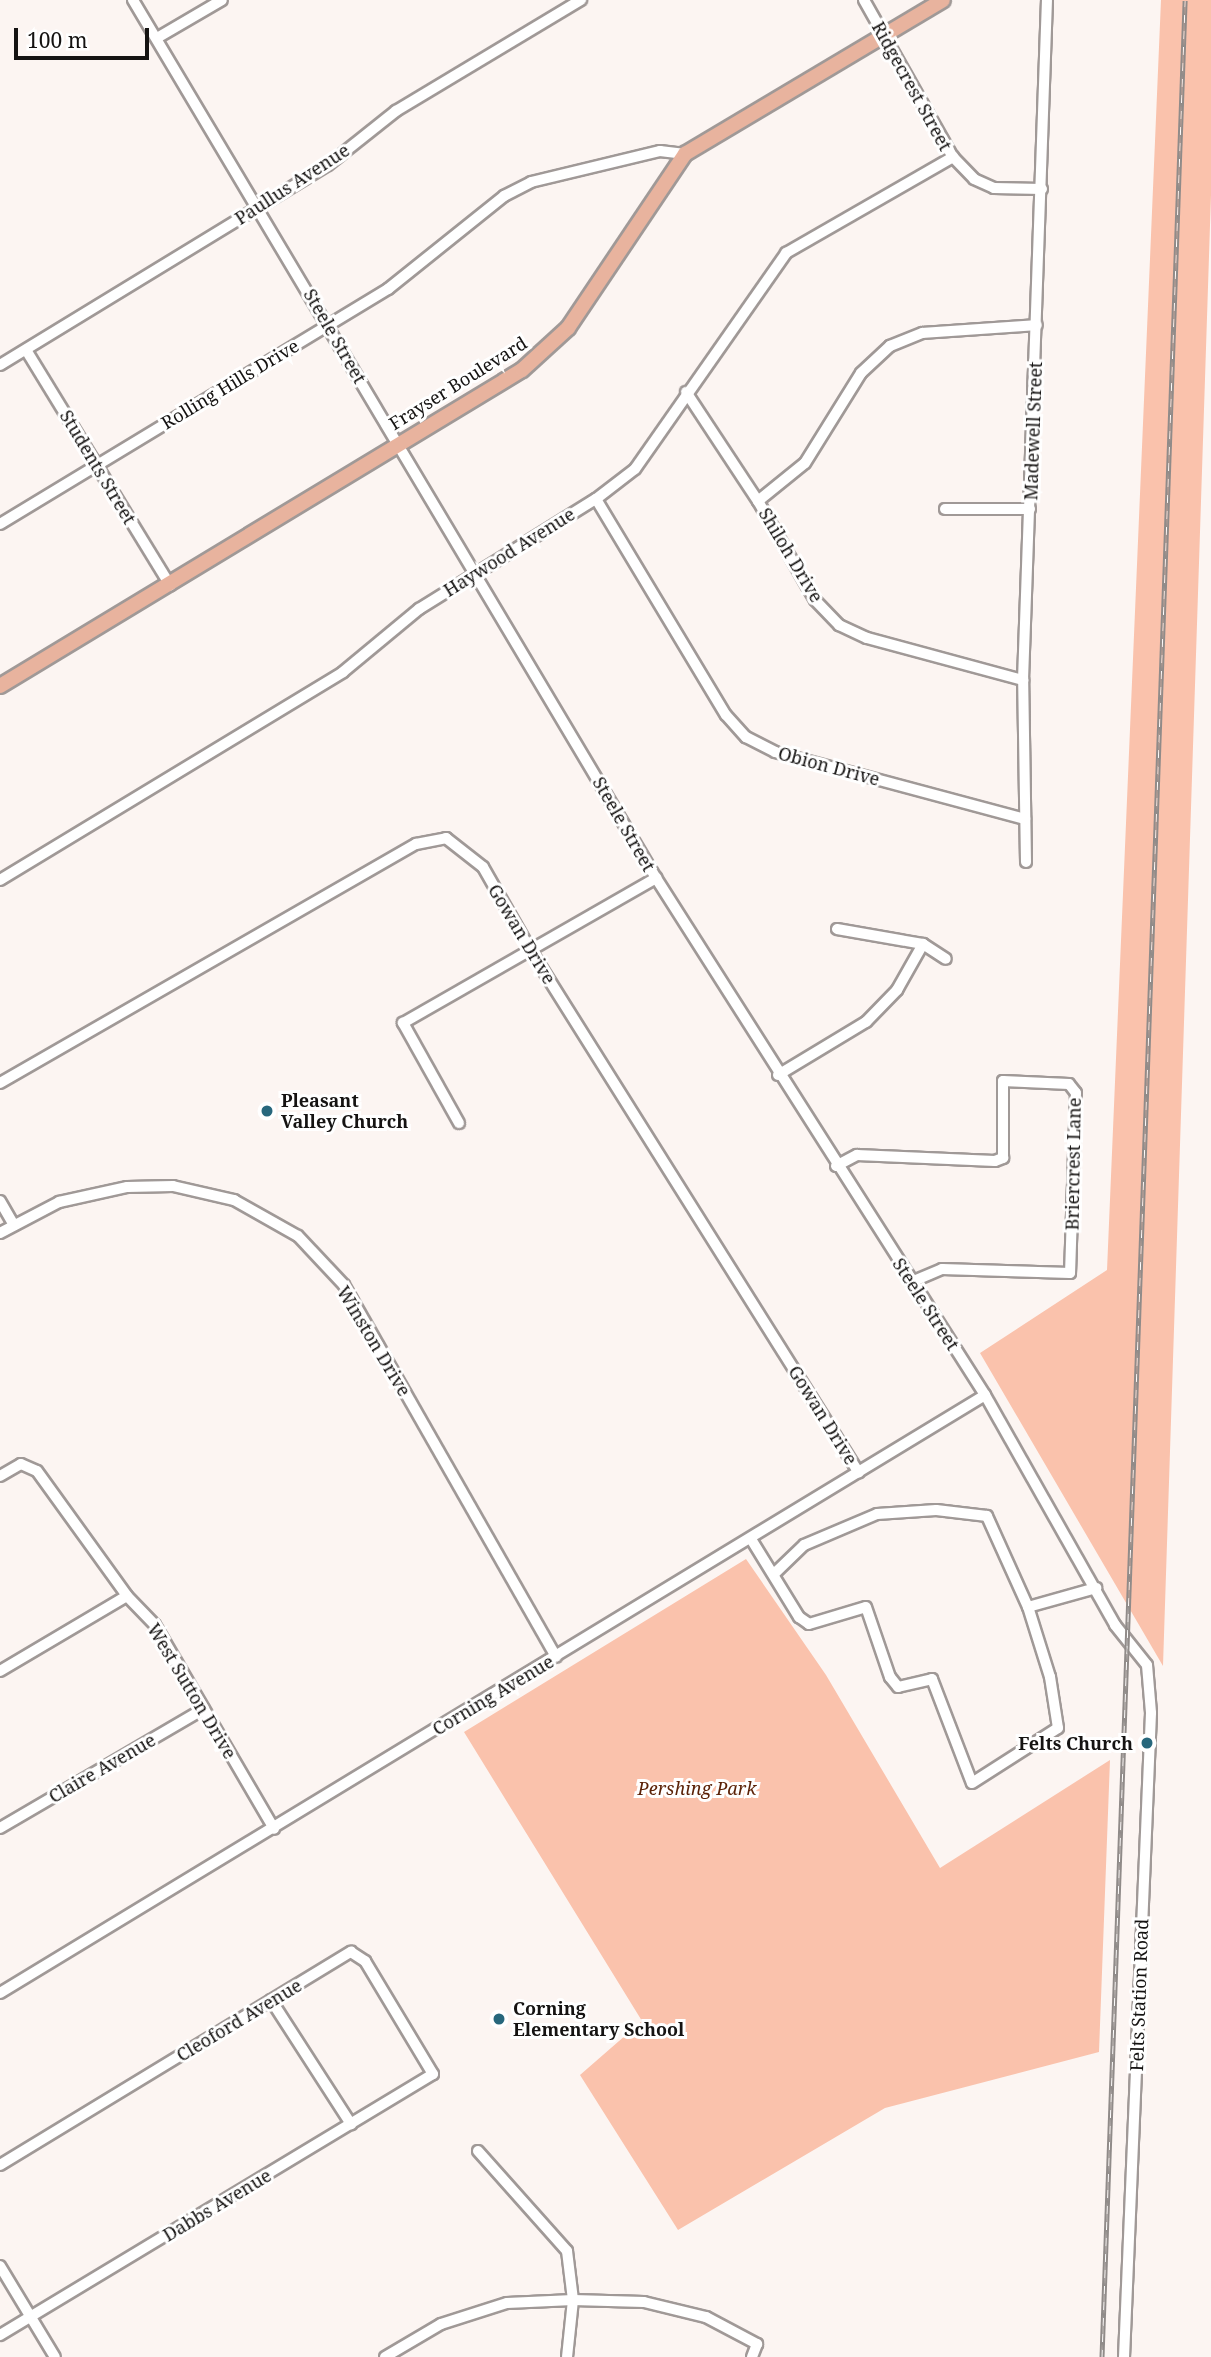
<!DOCTYPE html>
<style>
body{margin:0}
#map{position:relative;width:1211px;height:2357px;overflow:hidden;background:#fcf5f2;font-family:"Noto Serif",serif}
div>[style]{position:absolute}
.green>*{inset:0;background:#fac2ac}
.roads{filter:drop-shadow(2px 0 #a09997) drop-shadow(-2px 0 #a09997) drop-shadow(0 2px #a09997) drop-shadow(0 -2px #a09997)}
.minor>*{height:10px;margin:-5px;padding:0 5px;transform-origin:5px;border-radius:5px;background:#fff}
.major>*{height:14px;margin:-7px;padding:0 7px;transform-origin:7px;border-radius:7px;background:#e8b39e}
.rail>*{height:5px;margin-top:-2.5px;transform-origin:0;background:repeating-linear-gradient(90deg,#fff 0 8px,#908b89 0 16px);box-sizing:border-box;border-block:2px solid #908b89}
.dots>*{width:19px;height:19px;translate:-50% -50%;box-sizing:border-box;border:4px solid #fff;border-radius:50%}
span{translate:-50% -50%;white-space:nowrap;text-align:center;line-height:1.15;-webkit-text-stroke:6px #fff;paint-order:stroke}
.street-label{font-size:18px;color:#151312}
.poi-label{font-size:18px;color:#151312;font-weight:700}
.left{translate:0 -50%;text-align:left}
.right{translate:-100% -50%;text-align:right}
.park-label{font-size:18px;color:#5b2207;font-style:italic}
.scale{position:absolute;left:14px;top:28px;width:135px;height:32px;box-sizing:border-box;border:4px solid #151312;border-top:0;padding-left:9px;font-size:21px;line-height:24px;white-space:nowrap;color:#151312;-webkit-text-stroke:5px #fff;paint-order:stroke}
</style>
<div id="map">
<div class="green">
<i style="clip-path:polygon(1161px 0,1211px 0,1211px 195px,1163px 1666px,980px 1353px,1107px 1270px)"></i>
<i style="clip-path:polygon(746px 1559px,826px 1675px,940px 1868px,1110px 1760px,1099px 2052px,885px 2108px,678px 2230px,580px 2075px,642px 2021px,464px 1732px)"></i>
</div>
<div class="roads">
<div class="minor">
<i style="left:133px;top:0;width:1022px;rotate:59.22deg"></i>
<i style="left:656px;top:878px;width:613px;rotate:57.53deg"></i>
<i style="left:985px;top:1395px;width:264px;rotate:60.5deg"></i>
<i style="left:1115px;top:1625px;width:51px;rotate:51.3deg"></i>
<i style="left:1147px;top:1665px;width:48px;rotate:85.2deg"></i>
<i style="left:1151px;top:1713px;width:645px;rotate:92.4deg"></i>
<i style="left:864px;top:0;width:180px;rotate:60.5deg"></i>
<i style="left:953px;top:157px;width:30px;rotate:46deg"></i>
<i style="left:974px;top:179px;width:22px;rotate:24deg"></i>
<i style="left:994px;top:188px;width:48px;rotate:1.2deg"></i>
<i style="left:157px;top:38px;width:75px;rotate:-30.3deg"></i>
<i style="left:26px;top:350px;width:276px;rotate:58.5deg"></i>
<i style="left:0;top:365px;width:384px;rotate:-31.4deg"></i>
<i style="left:328px;top:165px;width:87px;rotate:-38.5deg"></i>
<i style="left:396px;top:111px;width:216px;rotate:-31deg"></i>
<i style="left:686px;top:392px;width:131px;rotate:56.6deg"></i>
<i style="left:758px;top:501px;width:114px;rotate:60.1deg"></i>
<i style="left:815px;top:600px;width:35px;rotate:46deg"></i>
<i style="left:839px;top:625px;width:31px;rotate:25deg"></i>
<i style="left:867px;top:638px;width:162px;rotate:15.1deg"></i>
<i style="left:596px;top:499px;width:252px;rotate:59deg"></i>
<i style="left:726px;top:715px;width:30px;rotate:48deg"></i>
<i style="left:746px;top:737px;width:33px;rotate:27deg"></i>
<i style="left:775px;top:752px;width:259px;rotate:15deg"></i>
<i style="left:758px;top:501px;width:60px;rotate:-39deg"></i>
<i style="left:805px;top:463px;width:106px;rotate:-58.1deg"></i>
<i style="left:861px;top:373px;width:40px;rotate:-43deg"></i>
<i style="left:890px;top:346px;width:35px;rotate:-22deg"></i>
<i style="left:923px;top:333px;width:114px;rotate:-4deg"></i>
<i style="left:945px;top:509px;width:85px"></i>
<i style="left:0;top:524px;width:454px;rotate:-31.2deg"></i>
<i style="left:388px;top:289px;width:149px;rotate:-38.7deg"></i>
<i style="left:504px;top:196px;width:30px;rotate:-27deg"></i>
<i style="left:531px;top:182px;width:133px;rotate:-13.5deg"></i>
<i style="left:660px;top:151px;width:25px;rotate:7deg"></i>
<i style="left:1026px;top:862px;width:182px;rotate:-90.9deg"></i>
<i style="left:1023px;top:680px;width:680px;rotate:-87.98deg"></i>
<i style="left:0;top:880px;width:401px;rotate:-31.2deg"></i>
<i style="left:343px;top:672px;width:99px;rotate:-39.7deg"></i>
<i style="left:419px;top:609px;width:208px;rotate:-31.9deg"></i>
<i style="left:596px;top:499px;width:49px;rotate:-37.6deg"></i>
<i style="left:635px;top:469px;width:264px;rotate:-55deg"></i>
<i style="left:786px;top:253px;width:193px;rotate:-29.9deg"></i>
<i style="left:837px;top:929px;width:87px;rotate:9.9deg"></i>
<i style="left:923px;top:944px;width:27px;rotate:33deg"></i>
<i style="left:778px;top:1075px;width:103px;rotate:-31.1deg"></i>
<i style="left:866px;top:1022px;width:45px;rotate:-45.9deg"></i>
<i style="left:897px;top:990px;width:53px;rotate:-60.5deg"></i>
<i style="left:0;top:1083px;width:480px;rotate:-29.9deg"></i>
<i style="left:416px;top:844px;width:31px;rotate:-11deg"></i>
<i style="left:446px;top:838px;width:47px;rotate:38.1deg"></i>
<i style="left:483px;top:867px;width:97px;rotate:60.3deg"></i>
<i style="left:531px;top:951px;width:616px;rotate:57.86deg"></i>
<i style="left:459px;top:1123px;width:115px;rotate:-119.2deg"></i>
<i style="left:403px;top:1023px;width:292px;rotate:-29.8deg"></i>
<i style="left:836px;top:1166px;width:24px;rotate:-28deg"></i>
<i style="left:857px;top:1155px;width:138px;rotate:2.5deg"></i>
<i style="left:995px;top:1161px;width:9px;rotate:-21deg"></i>
<i style="left:1003px;top:1158px;width:77px;rotate:-90deg"></i>
<i style="left:1003px;top:1081px;width:66px;rotate:2.6deg"></i>
<i style="left:1069px;top:1084px;width:11px;rotate:52deg"></i>
<i style="left:1076px;top:1093px;width:180px;rotate:91.9deg"></i>
<i style="left:1070px;top:1273px;width:128px;rotate:-178.2deg"></i>
<i style="left:942px;top:1269px;width:33px;rotate:157deg"></i>
<i style="left:0;top:1201px;width:28px;rotate:60deg"></i>
<i style="left:0;top:1233px;width:67px;rotate:-27.7deg"></i>
<i style="left:59px;top:1202px;width:70px;rotate:-12.4deg"></i>
<i style="left:127px;top:1187px;width:46px;rotate:-1.2deg"></i>
<i style="left:173px;top:1186px;width:63px;rotate:12.9deg"></i>
<i style="left:234px;top:1200px;width:73px;rotate:29.4deg"></i>
<i style="left:298px;top:1236px;width:67px;rotate:46.8deg"></i>
<i style="left:344px;top:1285px;width:428px;rotate:60.3deg"></i>
<i style="left:0;top:1476px;width:24px;rotate:-30deg"></i>
<i style="left:21px;top:1464px;width:17px;rotate:24deg"></i>
<i style="left:37px;top:1471px;width:154px;rotate:54.2deg"></i>
<i style="left:127px;top:1596px;width:40px;rotate:46deg"></i>
<i style="left:155px;top:1625px;width:236px;rotate:59.7deg"></i>
<i style="left:751px;top:1539px;width:92px;rotate:58.4deg"></i>
<i style="left:799px;top:1617px;width:12px;rotate:35deg"></i>
<i style="left:809px;top:1624px;width:59px;rotate:-16.6deg"></i>
<i style="left:866px;top:1607px;width:74px;rotate:71.1deg"></i>
<i style="left:890px;top:1677px;width:13px;rotate:51deg"></i>
<i style="left:898px;top:1687px;width:35px;rotate:-13deg"></i>
<i style="left:932px;top:1679px;width:111px;rotate:69deg"></i>
<i style="left:972px;top:1783px;width:102px;rotate:-32.6deg"></i>
<i style="left:1058px;top:1728px;width:52px;rotate:-98.9deg"></i>
<i style="left:1050px;top:1677px;width:73px;rotate:-107.4deg"></i>
<i style="left:1028px;top:1607px;width:100px;rotate:-114.3deg"></i>
<i style="left:987px;top:1516px;width:51px;rotate:-173.3deg"></i>
<i style="left:936px;top:1510px;width:59px;rotate:176.1deg"></i>
<i style="left:877px;top:1514px;width:79px;rotate:157deg"></i>
<i style="left:804px;top:1545px;width:42px;rotate:136deg"></i>
<i style="left:1028px;top:1607px;width:71px;rotate:-15.6deg"></i>
<i style="left:0;top:1671px;width:147px;rotate:-30.6deg"></i>
<i style="left:0;top:1828px;width:236px;rotate:-30.3deg"></i>
<i style="left:0;top:1993px;width:1152px;rotate:-31.26deg"></i>
<i style="left:271px;top:2000px;width:148px;rotate:57.2deg"></i>
<i style="left:478px;top:2151px;width:134px;rotate:48.3deg"></i>
<i style="left:567px;top:2251px;width:49px;rotate:83deg"></i>
<i style="left:573px;top:2300px;width:57px;rotate:96deg"></i>
<i style="left:0;top:2165px;width:411px;rotate:-31.3deg"></i>
<i style="left:351px;top:1952px;width:17px;rotate:33deg"></i>
<i style="left:365px;top:1961px;width:132px;rotate:59deg"></i>
<i style="left:433px;top:2074px;width:506px;rotate:148.92deg"></i>
<i style="left:0;top:2266px;width:106px;rotate:58.9deg"></i>
<i style="left:385px;top:2357px;width:65px;rotate:-30.5deg"></i>
<i style="left:441px;top:2324px;width:69px;rotate:-17.7deg"></i>
<i style="left:507px;top:2303px;width:66px;rotate:-2.6deg"></i>
<i style="left:573px;top:2300px;width:71px;rotate:1.6deg"></i>
<i style="left:644px;top:2302px;width:64px;rotate:13.6deg"></i>
<i style="left:706px;top:2317px;width:58px;rotate:27.9deg"></i>
<i style="left:757px;top:2344px;width:14px;rotate:111deg"></i>
</div>
<div class="major">
<i style="left:0;top:686px;width:610px;rotate:-31.19deg"></i>
<i style="left:522px;top:370px;width:62px;rotate:-42.4deg"></i>
<i style="left:568px;top:328px;width:210px;rotate:-56.1deg"></i>
<i style="left:685px;top:154px;width:300px;rotate:-30.8deg"></i>
</div>
</div>
<div class="rail">
<i style="left:1102px;top:2357px;width:2358px;rotate:-87.98deg"></i>
</div>
<div class="dots">
<i style="left:267px;top:1111px;background:#27677c"></i>
<i style="left:1147px;top:1743px;background:#27677c"></i>
<i style="left:499px;top:2019px;background:#27677c"></i>
</div>
<div class="street-label">
<span style="left:912px;top:86px;rotate:61deg">Ridgecrest Street</span>
<span style="left:292px;top:184px;rotate:-33deg">Paullus Avenue</span>
<span style="left:335px;top:336px;rotate:60deg">Steele Street</span>
<span style="left:458px;top:383px;rotate:-32deg">Frayser Boulevard</span>
<span style="left:230px;top:384px;rotate:-31deg">Rolling Hills Drive</span>
<span style="left:1033px;top:431px;rotate:-88deg">Madewell Street</span>
<span style="left:98px;top:467px;rotate:59deg">Students Street</span>
<span style="left:509px;top:552px;rotate:-32deg">Haywood Avenue</span>
<span style="left:791px;top:555px;rotate:59deg">Shiloh Drive</span>
<span style="left:829px;top:766px;rotate:15deg">Obion Drive</span>
<span style="left:624px;top:824px;rotate:60deg">Steele Street</span>
<span style="left:522px;top:934px;rotate:59deg">Gowan Drive</span>
<span style="left:1073px;top:1164px;rotate:-89deg">Briercrest Lane</span>
<span style="left:926px;top:1304px;rotate:57deg">Steele Street</span>
<span style="left:374px;top:1341px;rotate:59deg">Winston Drive</span>
<span style="left:823px;top:1415px;rotate:58deg">Gowan Drive</span>
<span style="left:192px;top:1691px;rotate:59deg">West Sutton Drive</span>
<span style="left:493px;top:1695px;rotate:-31deg">Corning Avenue</span>
<span style="left:102px;top:1768px;rotate:-30deg">Claire Avenue</span>
<span style="left:1139px;top:1995px;rotate:-88deg">Felts Station Road</span>
<span style="left:239px;top:2020px;rotate:-31deg">Cleoford Avenue</span>
<span style="left:217px;top:2205px;rotate:-31deg">Dabbs Avenue</span>
</div>
<div class="poi-label">
<span class="left" style="left:281px;top:1111px">Pleasant<br>Valley Church</span>
<span class="right" style="left:1133px;top:1743px">Felts Church</span>
<span class="left" style="left:513px;top:2019px">Corning<br>Elementary School</span>
</div>
<div class="park-label">
<span style="left:697px;top:1788px">Pershing Park</span>
</div>
<div class="scale">100 m</div>
</div>
